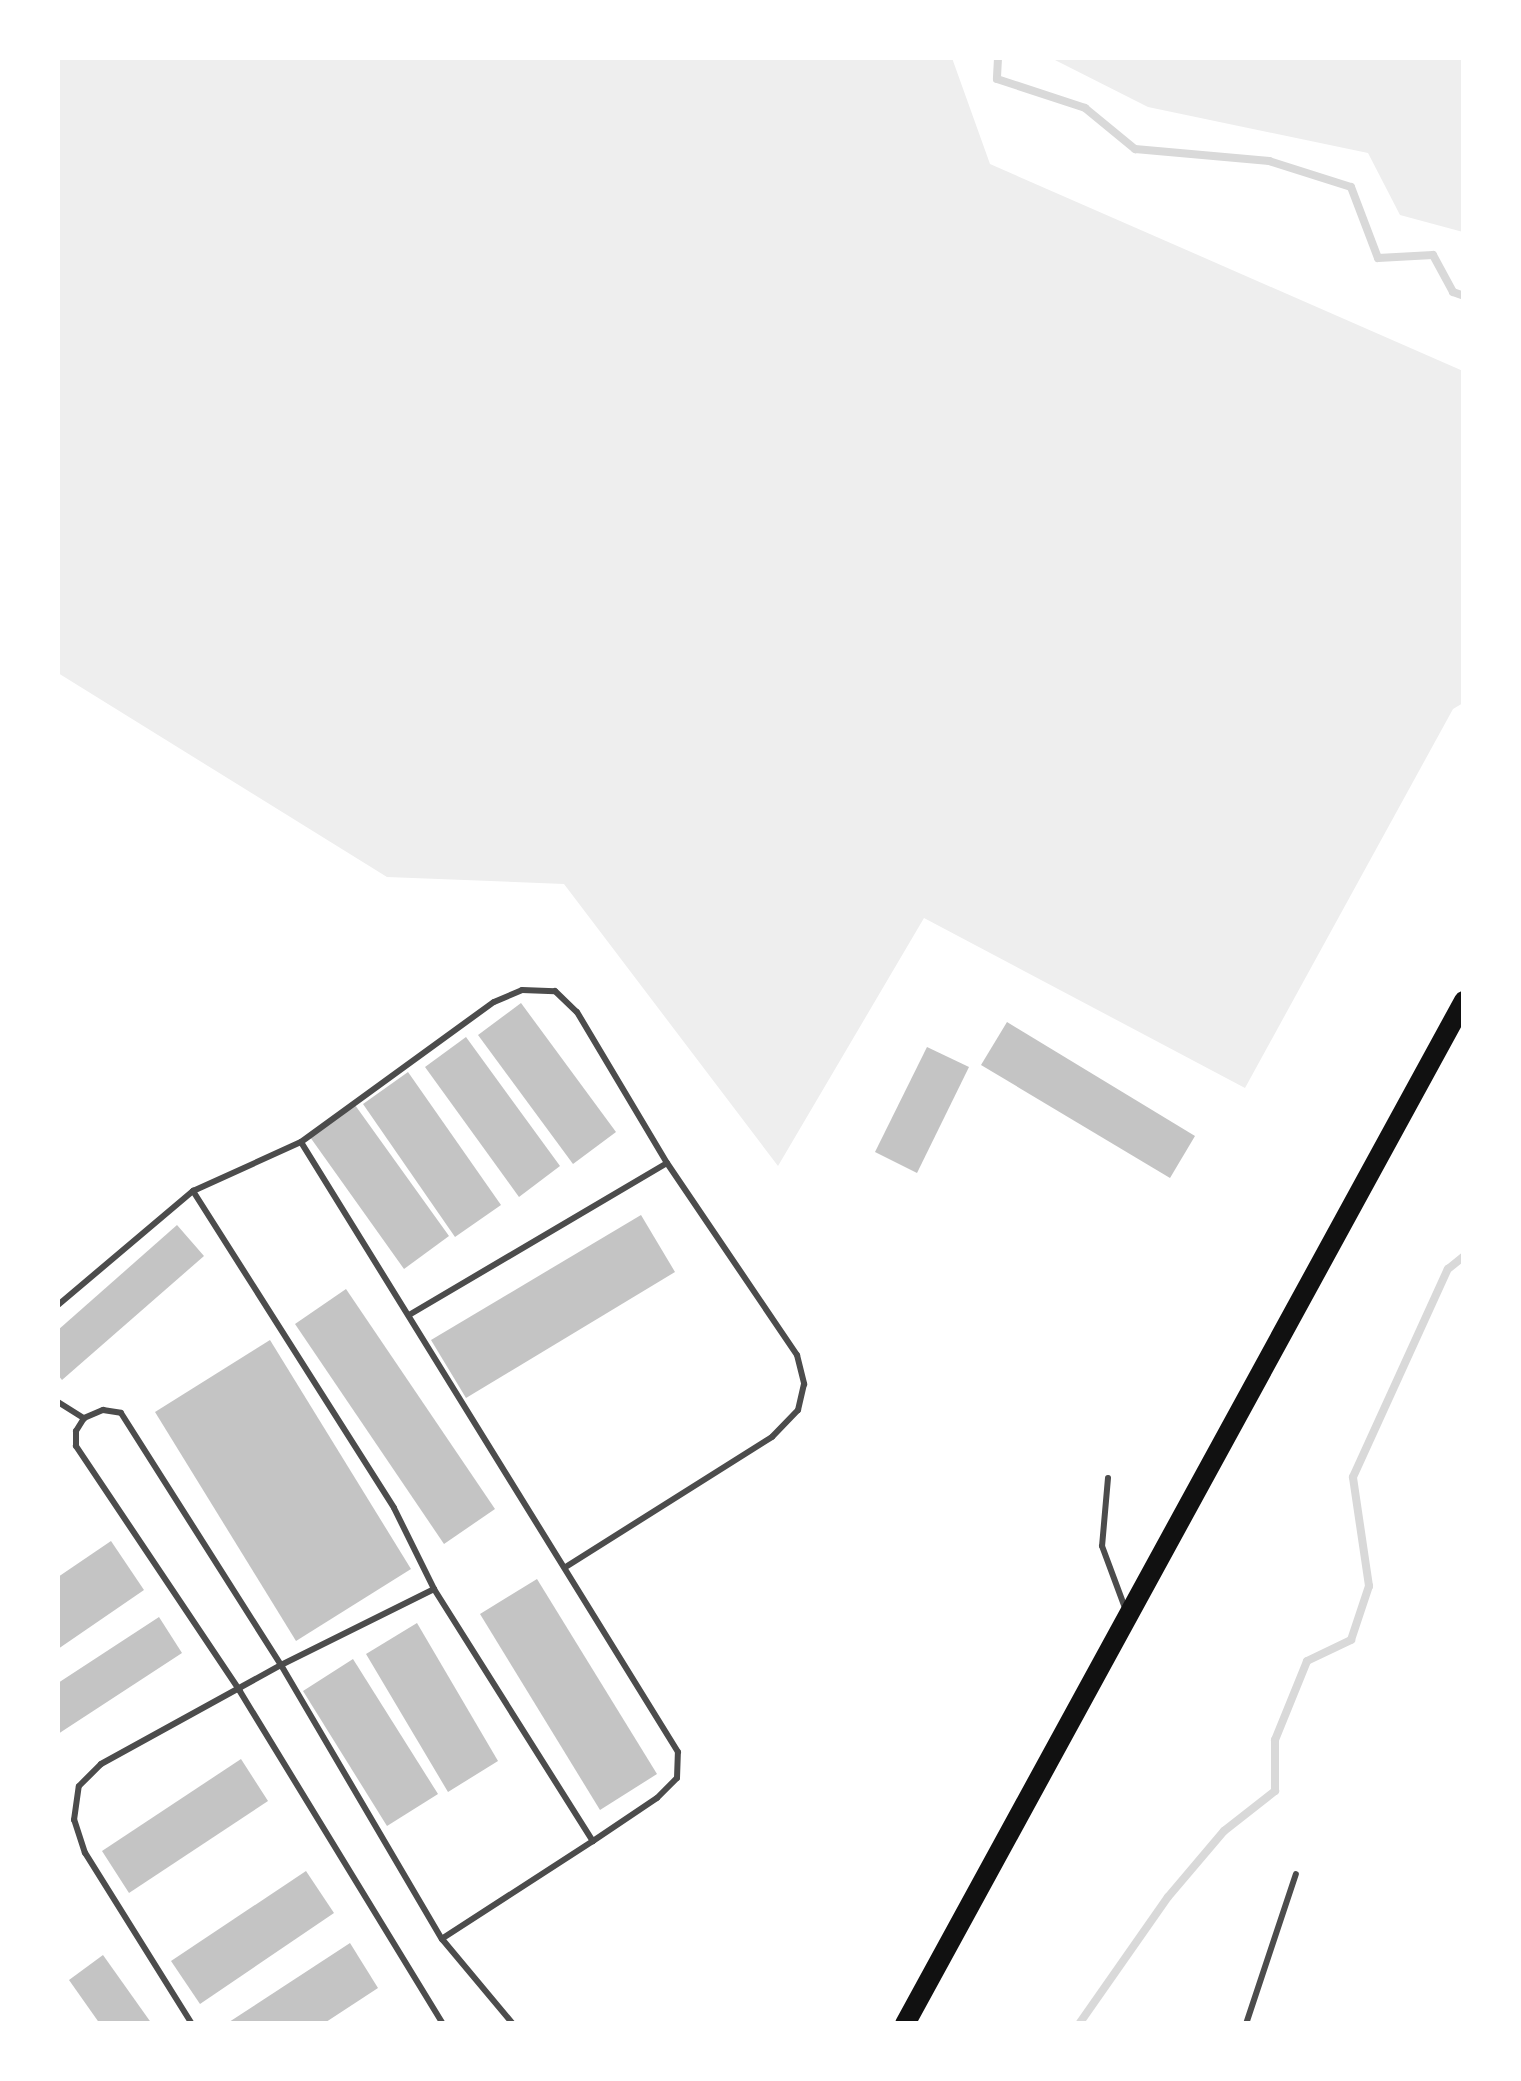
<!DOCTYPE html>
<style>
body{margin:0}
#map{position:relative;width:1521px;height:2081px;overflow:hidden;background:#fff;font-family:Roboto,sans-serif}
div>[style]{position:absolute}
.green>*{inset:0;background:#eee}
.stream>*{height:8px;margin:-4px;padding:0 4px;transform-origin:4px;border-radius:4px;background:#d9d9d9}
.building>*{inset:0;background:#c4c4c4}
.service>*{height:6px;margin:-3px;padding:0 3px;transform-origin:3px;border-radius:3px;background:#4c4c4c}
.secondary>*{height:20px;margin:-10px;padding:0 10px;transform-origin:10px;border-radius:10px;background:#111}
span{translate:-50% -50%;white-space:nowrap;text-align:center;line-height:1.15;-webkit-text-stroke:8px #fff;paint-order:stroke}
.frame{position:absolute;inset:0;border:60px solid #fff;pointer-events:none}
</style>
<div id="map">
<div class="green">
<i style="clip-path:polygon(58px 58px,952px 58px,990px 164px,1463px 371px,1463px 703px,1453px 709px,1245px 1088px,924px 918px,778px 1166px,564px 884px,387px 877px,58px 673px)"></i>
<i style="clip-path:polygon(1051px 58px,1463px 58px,1463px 232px,1400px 215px,1368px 153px,1148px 107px)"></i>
</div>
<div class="stream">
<i style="left:998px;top:58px;width:21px;rotate:93deg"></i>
<i style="left:997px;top:79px;width:93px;rotate:18.2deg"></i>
<i style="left:1085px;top:108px;width:65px;rotate:39.4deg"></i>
<i style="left:1135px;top:149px;width:135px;rotate:5.1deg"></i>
<i style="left:1269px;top:161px;width:86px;rotate:17.6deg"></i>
<i style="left:1351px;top:187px;width:76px;rotate:69.2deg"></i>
<i style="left:1378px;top:258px;width:55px;rotate:-3.1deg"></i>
<i style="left:1433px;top:255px;width:42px;rotate:61.6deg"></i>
<i style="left:1453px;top:292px;width:12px;rotate:20deg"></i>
<i style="left:1079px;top:2024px;width:155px;rotate:-55deg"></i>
<i style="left:1168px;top:1897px;width:87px;rotate:-49.7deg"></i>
<i style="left:1224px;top:1831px;width:65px;rotate:-38.1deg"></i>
<i style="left:1275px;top:1791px;width:51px;rotate:-90deg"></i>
<i style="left:1275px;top:1740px;width:85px;rotate:-67.9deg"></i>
<i style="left:1307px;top:1661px;width:49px;rotate:-25.5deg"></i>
<i style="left:1351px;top:1640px;width:57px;rotate:-71.6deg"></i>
<i style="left:1369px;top:1586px;width:110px;rotate:-98.4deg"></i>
<i style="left:1353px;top:1477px;width:229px;rotate:-65.5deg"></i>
<i style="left:1448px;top:1269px;width:21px;rotate:-39deg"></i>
</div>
<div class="building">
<i style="clip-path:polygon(521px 1003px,616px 1132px,573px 1164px,478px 1035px)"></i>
<i style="clip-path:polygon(1007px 1022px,1195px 1136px,1170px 1178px,981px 1065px)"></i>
<i style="clip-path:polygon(466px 1037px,560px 1166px,519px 1197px,425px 1067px)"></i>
<i style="clip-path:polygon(927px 1047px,969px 1067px,917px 1173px,875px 1152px)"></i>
<i style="clip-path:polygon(408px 1072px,501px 1205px,455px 1237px,363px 1104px)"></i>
<i style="clip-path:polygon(355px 1105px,449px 1236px,404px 1269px,310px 1137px)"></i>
<i style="clip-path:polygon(641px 1215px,675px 1272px,466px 1398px,431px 1340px)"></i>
<i style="clip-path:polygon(177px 1225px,204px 1256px,62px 1380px,58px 1375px,58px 1330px)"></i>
<i style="clip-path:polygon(346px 1289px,495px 1509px,444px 1544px,295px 1324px)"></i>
<i style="clip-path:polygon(270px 1340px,411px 1569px,296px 1641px,155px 1412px)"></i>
<i style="clip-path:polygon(111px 1541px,144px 1590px,58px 1649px,58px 1577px)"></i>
<i style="clip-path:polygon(537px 1579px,657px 1774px,600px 1810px,480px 1614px)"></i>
<i style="clip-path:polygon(159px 1617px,182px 1653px,58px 1734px,58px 1683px)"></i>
<i style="clip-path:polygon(417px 1623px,498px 1761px,448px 1792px,366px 1654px)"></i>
<i style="clip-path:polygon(353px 1659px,438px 1794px,387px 1826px,303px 1691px)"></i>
<i style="clip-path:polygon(241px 1759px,268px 1801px,129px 1893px,102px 1851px)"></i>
<i style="clip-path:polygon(306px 1871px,334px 1913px,200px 2004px,171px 1961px)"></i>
<i style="clip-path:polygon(350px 1943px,378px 1988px,323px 2024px,226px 2024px)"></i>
<i style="clip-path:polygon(103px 1955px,152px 2024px,100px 2024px,69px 1980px)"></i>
</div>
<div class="service">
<i style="left:193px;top:1191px;width:375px;rotate:57.6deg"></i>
<i style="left:394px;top:1508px;width:90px;rotate:63.7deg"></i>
<i style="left:434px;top:1589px;width:298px;rotate:57.8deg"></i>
<i style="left:593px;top:1841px;width:77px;rotate:-33.9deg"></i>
<i style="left:657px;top:1798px;width:28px;rotate:-45deg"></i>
<i style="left:677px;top:1778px;width:26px;rotate:-88deg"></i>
<i style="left:678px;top:1752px;width:717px;rotate:-121.72deg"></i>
<i style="left:58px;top:1305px;width:177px;rotate:-40.2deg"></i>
<i style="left:193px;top:1191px;width:119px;rotate:-24.4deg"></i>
<i style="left:301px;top:1142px;width:238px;rotate:-36deg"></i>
<i style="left:494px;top:1002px;width:30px;rotate:-23deg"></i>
<i style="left:522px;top:990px;width:33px;rotate:2deg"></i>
<i style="left:555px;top:991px;width:30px;rotate:44deg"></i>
<i style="left:577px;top:1012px;width:176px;rotate:59.2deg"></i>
<i style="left:667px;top:1163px;width:232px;rotate:55.9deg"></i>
<i style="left:797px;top:1355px;width:30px;rotate:76deg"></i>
<i style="left:804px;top:1384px;width:27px;rotate:103deg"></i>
<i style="left:798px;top:1410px;width:37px;rotate:134deg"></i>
<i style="left:772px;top:1437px;width:242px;rotate:147.8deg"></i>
<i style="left:409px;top:1315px;width:299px;rotate:-30.5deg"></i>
<i style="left:58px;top:1402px;width:31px;rotate:32deg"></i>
<i style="left:1108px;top:1478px;width:68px;rotate:95deg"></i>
<i style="left:1102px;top:1546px;width:66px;rotate:69.6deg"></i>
<i style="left:443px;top:1938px;width:179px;rotate:-32.9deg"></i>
<i style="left:192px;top:2024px;width:202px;rotate:-122deg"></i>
<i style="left:85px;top:1853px;width:35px;rotate:-108deg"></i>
<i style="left:74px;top:1820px;width:34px;rotate:-82deg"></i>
<i style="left:79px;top:1786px;width:31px;rotate:-45deg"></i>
<i style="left:101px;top:1764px;width:205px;rotate:-28.8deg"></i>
<i style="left:281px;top:1665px;width:171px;rotate:-26.4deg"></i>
<i style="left:443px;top:2024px;width:390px;rotate:-121.4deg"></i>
<i style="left:240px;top:1691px;width:295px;rotate:-123.8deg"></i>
<i style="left:76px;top:1446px;width:15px;rotate:-90deg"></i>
<i style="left:76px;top:1431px;width:15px;rotate:-58deg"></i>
<i style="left:84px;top:1418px;width:21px;rotate:-23deg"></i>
<i style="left:103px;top:1410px;width:18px;rotate:9deg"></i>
<i style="left:121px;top:1413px;width:299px;rotate:57.6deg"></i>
<i style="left:281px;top:1665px;width:318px;rotate:59.6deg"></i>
<i style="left:442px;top:1939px;width:111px;rotate:50.1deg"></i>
<i style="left:1246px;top:2024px;width:158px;rotate:-71.6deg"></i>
</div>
<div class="secondary">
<i style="left:905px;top:2024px;width:1166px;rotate:-61.35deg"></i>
</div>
<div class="frame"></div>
</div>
